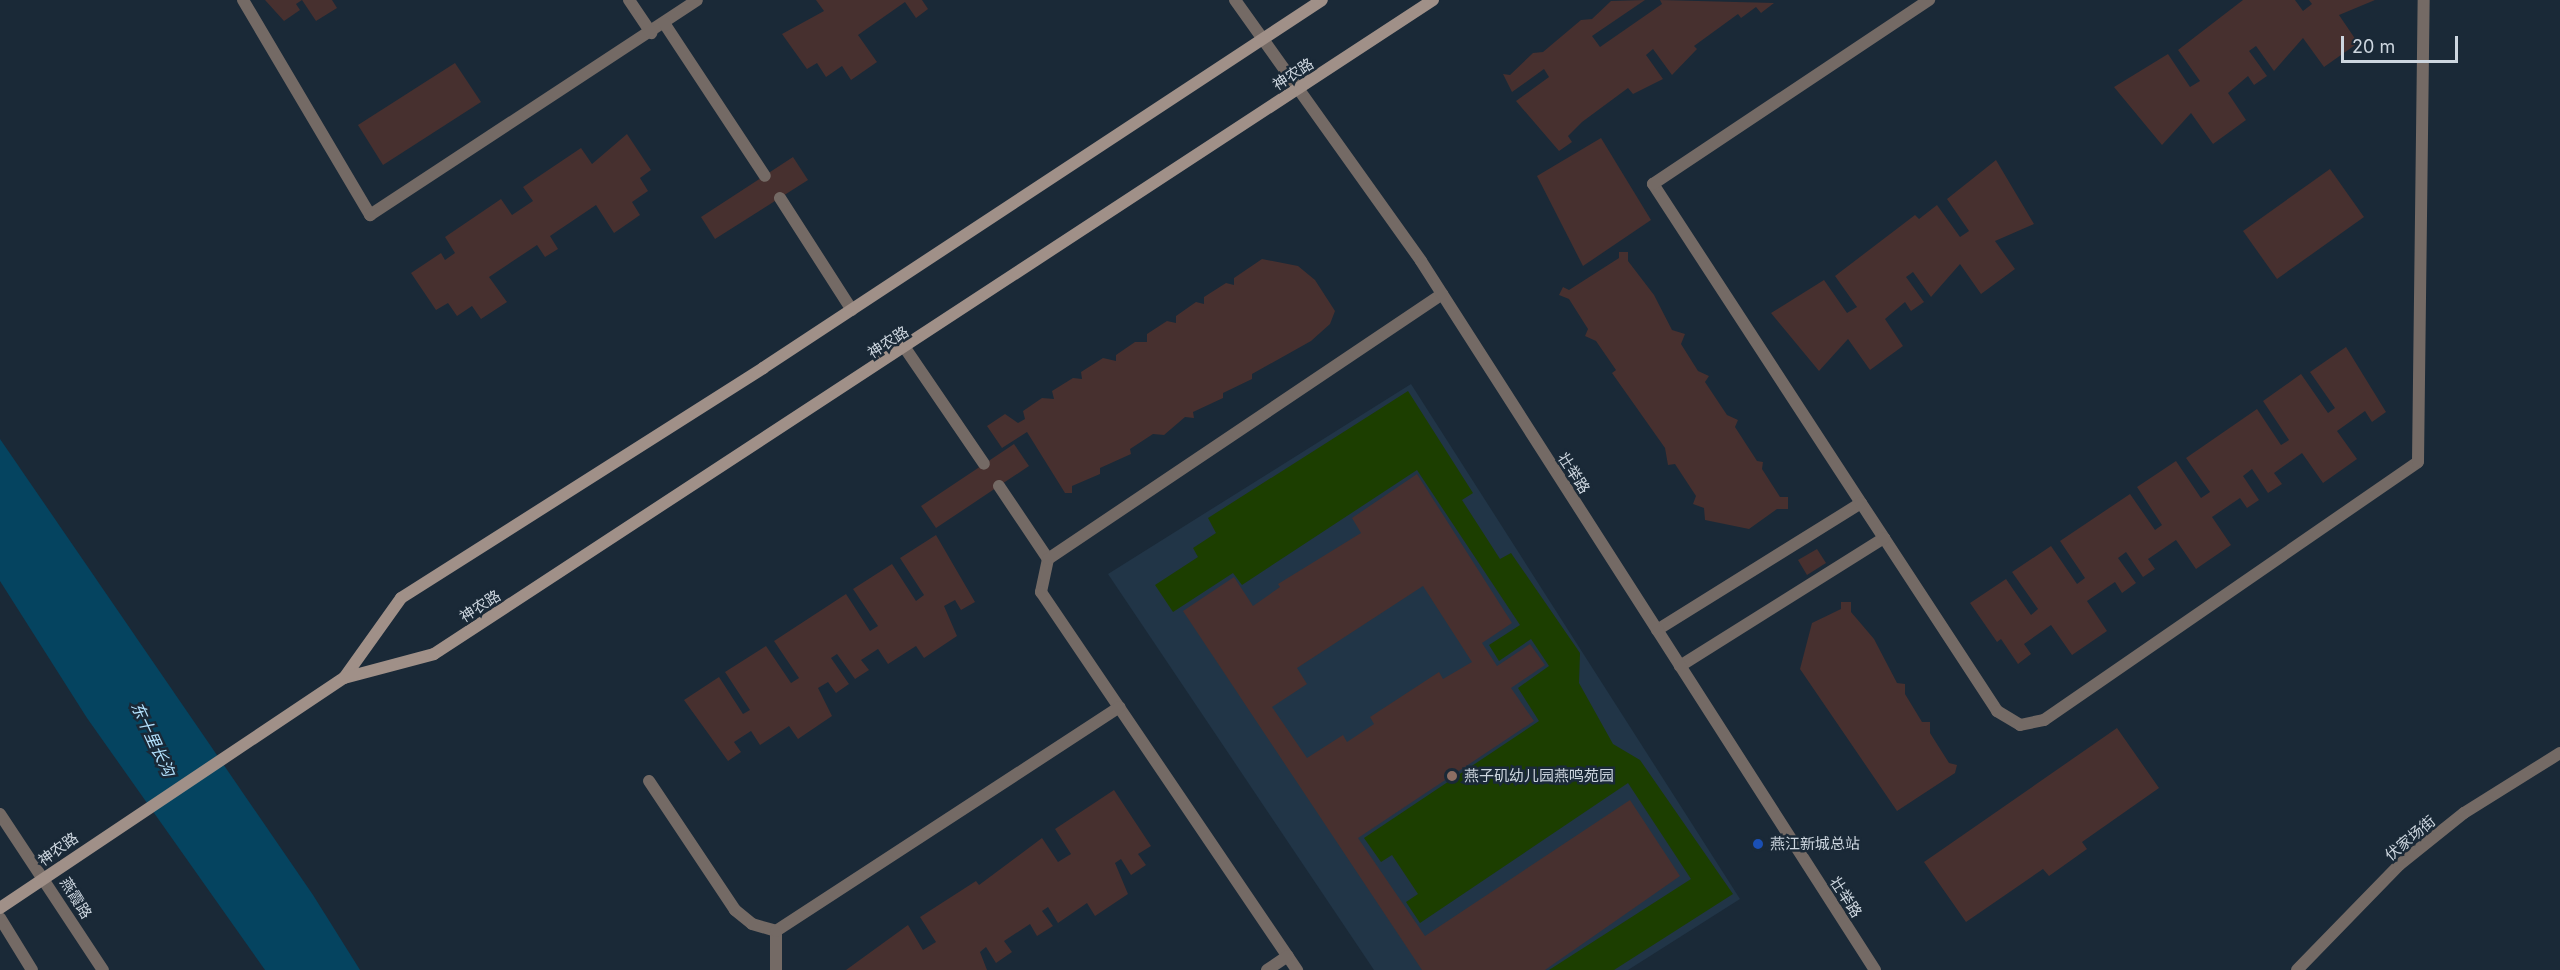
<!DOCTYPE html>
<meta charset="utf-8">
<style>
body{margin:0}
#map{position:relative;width:2560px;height:970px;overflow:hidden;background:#1a2937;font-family:Inter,"Noto Sans SC",sans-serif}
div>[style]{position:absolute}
.built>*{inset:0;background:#213547}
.green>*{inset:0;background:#1c3e00}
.water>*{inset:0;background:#054460}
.building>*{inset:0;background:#47302f}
.lane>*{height:12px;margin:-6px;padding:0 6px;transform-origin:6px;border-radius:6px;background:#746a65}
.street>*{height:12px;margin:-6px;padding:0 6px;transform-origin:6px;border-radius:6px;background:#746a65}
.secondary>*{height:12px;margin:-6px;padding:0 6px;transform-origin:6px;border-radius:6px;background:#a09088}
.dots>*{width:16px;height:16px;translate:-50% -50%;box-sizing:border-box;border:3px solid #1a2937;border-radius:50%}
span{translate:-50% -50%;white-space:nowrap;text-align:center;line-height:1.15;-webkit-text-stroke:5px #1a2937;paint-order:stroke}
.street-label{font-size:15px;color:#cdd6df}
.poi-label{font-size:15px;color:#cdd6df}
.left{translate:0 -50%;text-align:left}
.water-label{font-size:16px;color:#b3e1fd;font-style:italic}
.scale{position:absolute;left:2341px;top:36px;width:117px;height:27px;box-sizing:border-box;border:3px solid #cdd6df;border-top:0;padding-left:8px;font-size:18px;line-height:21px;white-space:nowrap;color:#cdd6df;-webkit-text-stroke:4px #1a2937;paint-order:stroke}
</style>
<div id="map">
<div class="built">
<i style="clip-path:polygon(1411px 384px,1740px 899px,1628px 970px,1374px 970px,1108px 574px)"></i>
</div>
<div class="green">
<i style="clip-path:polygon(1408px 391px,1473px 493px,1462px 500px,1500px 559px,1511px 553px,1580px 653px,1579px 683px,1613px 744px,1640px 760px,1733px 894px,1614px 970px,1549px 970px,1691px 879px,1628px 783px,1420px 923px,1406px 902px,1418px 894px,1392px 855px,1381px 862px,1364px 838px,1539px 721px,1518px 688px,1549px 666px,1531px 639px,1499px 661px,1489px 645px,1520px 625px,1417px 470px,1242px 585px,1233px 573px,1173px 612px,1155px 585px,1198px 557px,1193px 548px,1216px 533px,1208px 518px)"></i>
</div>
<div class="water">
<i style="clip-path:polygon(0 439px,313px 895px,360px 970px,265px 970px,87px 718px,0 581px)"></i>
</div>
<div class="building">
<i style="clip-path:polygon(265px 0,332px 0,337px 8px,316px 21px,302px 0,296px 4px,300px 10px,284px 21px)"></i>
<i style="clip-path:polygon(816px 0,922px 0,928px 9px,916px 18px,905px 2px,858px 35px,877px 62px,851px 80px,842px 66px,826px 77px,817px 63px,807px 69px,782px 34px,824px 11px)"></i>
<i style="clip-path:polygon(1645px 0,1592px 36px,1600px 47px,1662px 4px,1660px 0,1774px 3px,1761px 13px,1756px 7px,1741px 18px,1738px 14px,1694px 46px,1697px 49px,1672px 75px,1653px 49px,1646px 55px,1663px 79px,1633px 94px,1628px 88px,1582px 122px,1568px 136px,1572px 142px,1559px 151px,1516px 101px,1549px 77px,1544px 69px,1512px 92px,1503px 74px,1510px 75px,1533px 53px,1543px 52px,1581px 20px,1592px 19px,1611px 1px)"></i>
<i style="clip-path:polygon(2243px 0,2295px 0,2303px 11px,2312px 4px,2309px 0,2375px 0,2339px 15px,2358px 43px,2324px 67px,2303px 38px,2274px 71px,2256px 46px,2249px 51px,2267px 76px,2254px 85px,2248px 76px,2228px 93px,2246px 120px,2213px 144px,2191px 113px,2162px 145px,2114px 87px,2168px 54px,2190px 87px,2200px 81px,2178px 50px)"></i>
<i style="clip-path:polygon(455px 63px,481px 102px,383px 165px,358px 125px)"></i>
<i style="clip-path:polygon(627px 134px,651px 170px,640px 178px,648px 191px,632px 202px,640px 215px,614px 233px,596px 205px,550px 236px,558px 249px,545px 257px,537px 245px,489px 277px,507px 302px,481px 319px,472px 306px,457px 316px,448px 303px,436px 310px,411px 273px,441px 253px,445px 260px,455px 253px,445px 237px,501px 199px,512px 215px,533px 201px,523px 187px,581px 148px,592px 164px)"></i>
<i style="clip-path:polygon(1601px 138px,1651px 220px,1583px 266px,1537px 176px)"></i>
<i style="clip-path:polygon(793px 157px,808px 180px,715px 239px,701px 217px)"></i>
<i style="clip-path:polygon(1996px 160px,2034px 224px,1995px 241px,2015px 269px,1981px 294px,1960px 264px,1931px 297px,1913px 272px,1906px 277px,1924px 302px,1911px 311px,1905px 302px,1885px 319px,1903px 346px,1870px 370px,1848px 339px,1819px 371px,1771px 313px,1824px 280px,1847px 313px,1857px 307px,1835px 276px,1915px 215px,1919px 219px,1937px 205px,1960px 237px,1969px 231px,1947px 199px)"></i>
<i style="clip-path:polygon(2330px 169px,2364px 217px,2277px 279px,2243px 231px)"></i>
<i style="clip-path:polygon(1619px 252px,1628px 252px,1628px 261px,1654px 295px,1672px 330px,1685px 334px,1681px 344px,1698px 371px,1709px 376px,1705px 382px,1727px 415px,1738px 420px,1735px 427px,1757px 461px,1763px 462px,1762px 469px,1780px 497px,1788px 497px,1788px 509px,1777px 509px,1749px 529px,1705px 520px,1704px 508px,1693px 504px,1696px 496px,1675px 464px,1668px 465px,1665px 448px,1612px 373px,1616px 370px,1596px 341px,1585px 336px,1588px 329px,1569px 299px,1559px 295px,1563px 287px,1569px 290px,1619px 258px)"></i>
<i style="clip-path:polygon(1262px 259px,1298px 266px,1315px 280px,1335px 311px,1330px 324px,1311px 341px,1252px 374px,1252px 379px,1223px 393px,1223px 398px,1193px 412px,1194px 418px,1185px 417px,1164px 435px,1153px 434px,1130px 449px,1131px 454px,1100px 468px,1100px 474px,1072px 486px,1072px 493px,1065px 493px,1027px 432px,1002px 448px,987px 426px,1005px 414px,1018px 423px,1025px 419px,1023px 411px,1042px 398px,1054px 399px,1052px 391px,1073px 378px,1082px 379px,1081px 372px,1103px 358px,1116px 361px,1116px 355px,1135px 342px,1147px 342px,1147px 334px,1167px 321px,1176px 323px,1176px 316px,1196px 302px,1204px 304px,1204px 297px,1226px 283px,1234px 285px,1234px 278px)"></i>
<i style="clip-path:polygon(2346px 347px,2386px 412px,2372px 422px,2365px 411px,2337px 431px,2357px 459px,2323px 483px,2302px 453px,2274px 473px,2282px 484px,2268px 493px,2252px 469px,2243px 476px,2259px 500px,2247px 508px,2240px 498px,2212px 517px,2231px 545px,2196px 569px,2176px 540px,2148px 559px,2155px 569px,2143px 577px,2126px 552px,2118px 558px,2136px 583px,2122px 593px,2115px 582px,2087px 601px,2107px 631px,2072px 655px,2051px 625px,2024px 644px,2031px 654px,2018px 664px,2001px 639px,1997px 642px,1970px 603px,2006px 579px,2031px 615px,2038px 609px,2012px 572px,2051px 546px,2077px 584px,2085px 578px,2060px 541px,2130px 494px,2155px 530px,2162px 525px,2137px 487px,2176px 461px,2201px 498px,2210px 492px,2186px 458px,2257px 409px,2281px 445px,2289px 440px,2263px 401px,2301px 374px,2328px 413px,2335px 408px,2310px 372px)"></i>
<i style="clip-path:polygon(1014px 444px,1029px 466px,936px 528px,921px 506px)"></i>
<i style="clip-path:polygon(evenodd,1417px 474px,1512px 623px,1482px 643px,1497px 666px,1530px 644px,1545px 665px,1511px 688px,1534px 721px,1358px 838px,1425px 936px,1630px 800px,1680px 876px,1545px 970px,1422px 970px,1183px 611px,1234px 577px,1253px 606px,1280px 587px,1278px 584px,1361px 533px,1352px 518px,1417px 474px,1423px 586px,1472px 662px,1443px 679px,1439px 672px,1370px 717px,1374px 724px,1347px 742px,1343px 735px,1307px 758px,1272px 707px,1307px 684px,1297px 668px,1423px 586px)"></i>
<i style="clip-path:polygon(936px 535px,975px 602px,961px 610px,955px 600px,944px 606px,957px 636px,924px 658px,916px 646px,888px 664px,878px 649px,861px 660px,869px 670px,855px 679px,837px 654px,831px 658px,849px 684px,836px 693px,828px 682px,818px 688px,832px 716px,798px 739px,789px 726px,760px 745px,751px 731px,734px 742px,741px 752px,728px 761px,684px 700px,719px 677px,743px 714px,750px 710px,725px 672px,766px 646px,791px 683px,799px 678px,774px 641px,846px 594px,870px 631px,878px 626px,853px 589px,892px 564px,916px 601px,924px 595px,900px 558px)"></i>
<i style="clip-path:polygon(1817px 549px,1826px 563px,1807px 575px,1798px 560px)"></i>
<i style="clip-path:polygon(1841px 602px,1851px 602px,1851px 612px,1874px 639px,1897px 683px,1905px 684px,1905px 694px,1922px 722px,1930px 722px,1930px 733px,1949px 763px,1957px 765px,1955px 773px,1897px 811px,1800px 669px,1812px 623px,1841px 609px)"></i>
<i style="clip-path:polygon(2117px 728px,2159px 788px,2082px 842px,2087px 849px,2049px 876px,2043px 869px,1966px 922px,1924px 862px)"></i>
<i style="clip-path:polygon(1114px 790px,1151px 846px,1138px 854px,1146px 865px,1131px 875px,1121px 859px,1115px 863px,1128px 894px,1095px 916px,1087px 903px,1058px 923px,1048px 907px,1042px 911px,1053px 926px,1037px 936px,1030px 924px,1004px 941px,1012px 952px,996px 963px,986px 947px,980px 952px,987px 970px,846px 970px,908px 925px,923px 950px,936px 942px,920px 917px,976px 881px,979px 885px,1042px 838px,1058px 862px,1071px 854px,1055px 829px)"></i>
</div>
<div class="lane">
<i style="left:243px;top:0;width:250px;rotate:59.4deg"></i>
<i style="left:370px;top:215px;width:391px;rotate:-33.3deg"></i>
<i style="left:629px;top:0;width:40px;rotate:56deg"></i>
<i style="left:664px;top:23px;width:183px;rotate:56.6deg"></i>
<i style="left:780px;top:198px;width:133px;rotate:57.3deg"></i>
<i style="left:905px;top:348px;width:140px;rotate:55.7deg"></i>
<i style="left:999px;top:486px;width:88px;rotate:56.1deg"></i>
<i style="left:1048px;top:559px;width:34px;rotate:102deg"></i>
<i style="left:1041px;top:592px;width:457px;rotate:55.9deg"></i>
<i style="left:1861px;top:503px;width:381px;rotate:-123.1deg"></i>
<i style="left:1653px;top:184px;width:332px;rotate:-33.7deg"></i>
<i style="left:1884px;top:538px;width:207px;rotate:56.8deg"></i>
<i style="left:1997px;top:711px;width:27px;rotate:31deg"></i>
<i style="left:2020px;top:725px;width:25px;rotate:-12deg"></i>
<i style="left:2044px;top:720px;width:454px;rotate:-34.6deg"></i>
<i style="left:2418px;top:462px;width:462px;rotate:-89.3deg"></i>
<i style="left:1048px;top:559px;width:475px;rotate:-33.9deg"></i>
<i style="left:1657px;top:630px;width:240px;rotate:-31.9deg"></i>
<i style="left:1861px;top:503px;width:42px;rotate:56.7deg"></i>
<i style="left:1884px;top:538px;width:241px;rotate:147.9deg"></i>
<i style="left:649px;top:781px;width:155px;rotate:56.3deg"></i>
<i style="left:735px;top:910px;width:22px;rotate:39deg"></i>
<i style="left:752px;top:924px;width:25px;rotate:16deg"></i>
<i style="left:776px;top:970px;width:39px;rotate:-90deg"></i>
<i style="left:776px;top:931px;width:410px;rotate:-33.1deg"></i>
<i style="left:1267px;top:970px;width:25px;rotate:-34deg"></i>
</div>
<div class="street">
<i style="left:1235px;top:0;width:320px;rotate:54.5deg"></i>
<i style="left:1421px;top:261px;width:842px;rotate:57.37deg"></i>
<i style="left:0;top:814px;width:187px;rotate:56.6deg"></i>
<i style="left:0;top:918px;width:61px;rotate:58.4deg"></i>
<i style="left:2297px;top:970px;width:146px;rotate:-45.8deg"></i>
<i style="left:2399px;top:865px;width:83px;rotate:-38.7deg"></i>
<i style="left:2464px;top:813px;width:113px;rotate:-32deg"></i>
</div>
<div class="secondary">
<i style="left:344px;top:678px;width:98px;rotate:-54.5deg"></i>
<i style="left:401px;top:598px;width:429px;rotate:-32.4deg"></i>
<i style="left:763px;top:368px;width:669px;rotate:-33.36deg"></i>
<i style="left:0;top:908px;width:414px;rotate:-33.8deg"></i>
<i style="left:344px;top:678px;width:93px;rotate:-14.9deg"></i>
<i style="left:434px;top:654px;width:1194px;rotate:-33.21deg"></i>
</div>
<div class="dots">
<i style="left:1452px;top:776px;background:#8d6e63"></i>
<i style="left:1758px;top:844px;background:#1a4fb4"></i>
</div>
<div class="street-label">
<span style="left:1293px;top:74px;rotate:-33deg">神农路</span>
<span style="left:888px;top:342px;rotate:-33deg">神农路</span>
<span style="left:1574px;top:473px;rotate:57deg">壮举路</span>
<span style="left:480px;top:606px;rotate:-33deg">神农路</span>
<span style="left:2410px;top:838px;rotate:-40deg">伏家场街</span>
<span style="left:58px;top:849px;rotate:-36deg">神农路</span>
<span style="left:1846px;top:897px;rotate:57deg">壮举路</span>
<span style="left:76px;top:898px;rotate:58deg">燕霞路</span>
</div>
<div class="poi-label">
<span class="left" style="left:1464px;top:776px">燕子矶幼儿园燕鸣苑园</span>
<span class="left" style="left:1770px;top:844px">燕江新城总站</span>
</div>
<div class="water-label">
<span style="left:153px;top:739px;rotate:65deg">东十里长沟</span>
</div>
<div class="scale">20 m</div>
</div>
